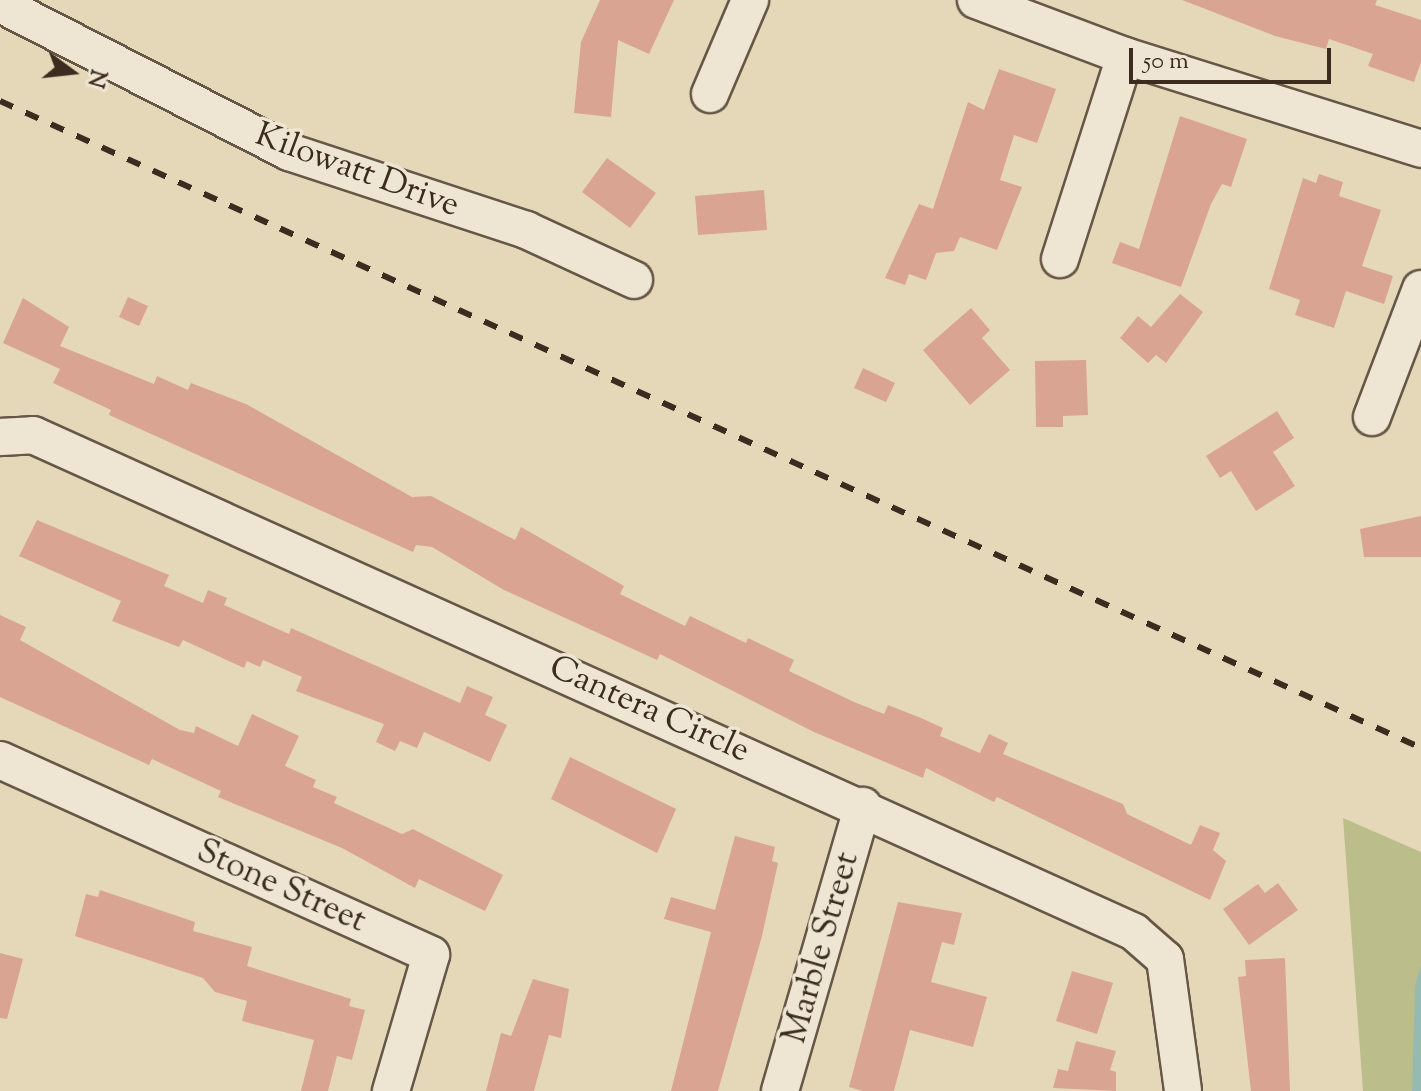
<!DOCTYPE html>
<style>
body{margin:0}
#map{position:relative;width:1421px;height:1091px;overflow:hidden;background:#e5d8b9;font-family:"Sorts Mill Goudy",serif}
div>[style]{position:absolute}
.green>*{inset:0;background:#bbbd8b}
.water>*{inset:0;background:#96bab0}
.building>*{inset:0;background:#daa492}
.roads{filter:drop-shadow(2px 0 #665746) drop-shadow(-2px 0 #665746) drop-shadow(0 2px #665746) drop-shadow(0 -2px #665746)}
.minor>*{height:36px;margin:-18px;padding:0 18px;transform-origin:18px;border-radius:18px;background:#eee6d2}
.rail>*{height:6px;margin-top:-3px;transform-origin:0;background:repeating-linear-gradient(90deg,#3b2c1f 0 14px,transparent 0 28px)}
span{translate:-50% -50%;white-space:nowrap;text-align:center;line-height:1.15;-webkit-text-stroke:7px #eee6d2;paint-order:stroke}
.street-label{font-size:34px;color:#3b2c1f}
.north{position:absolute;left:32px;top:32px;width:80px;height:80px;-webkit-text-stroke:6px #eee6d2;paint-order:stroke;rotate:105deg;font-size:22px;font-weight:700;line-height:32px;text-align:center;color:#3b2c1f}
.north::after{content:'';display:block;margin:auto;width:28px;height:36px;background:#3b2c1f;clip-path:polygon(50% 0,100% 100%,50% 72%,0 100%)}
.scale{position:absolute;left:1129px;top:48px;width:202px;height:36px;box-sizing:border-box;border:4px solid #3b2c1f;border-top:0;padding-left:10px;font-size:24px;line-height:28px;white-space:nowrap;color:#3b2c1f;-webkit-text-stroke:6px #eee6d2;paint-order:stroke}
</style>
<div id="map">
<div class="green">
<i style="clip-path:polygon(1343px 818px,1421px 852px,1421px 1091px,1363px 1091px)"></i>
</div>
<div class="water">
<i style="clip-path:polygon(1421px 966px,1421px 1091px,1412px 1091px,1415px 986px)"></i>
</div>
<div class="building">
<i style="clip-path:polygon(600px 0,674px 0,649px 54px,618px 40px,611px 117px,574px 113px,581px 42px)"></i>
<i style="clip-path:polygon(1182px 0,1377px 0,1375px 5px,1421px 20px,1421px 62px,1414px 82px,1368px 66px,1373px 54px,1329px 39px,1326px 49px,1275px 36px)"></i>
<i style="clip-path:polygon(999px 69px,1056px 89px,1037px 143px,1014px 135px,1000px 180px,1022px 187px,997px 250px,960px 237px,954px 251px,936px 253px,926px 280px,909px 274px,905px 285px,885px 278px,919px 204px,933px 209px,968px 102px,984px 110px)"></i>
<i style="clip-path:polygon(1180px 116px,1247px 139px,1231px 187px,1222px 184px,1211px 204px,1181px 287px,1112px 263px,1120px 242px,1139px 249px)"></i>
<i style="clip-path:polygon(607px 158px,656px 193px,630px 228px,582px 192px)"></i>
<i style="clip-path:polygon(1319px 174px,1343px 182px,1339px 196px,1381px 210px,1362px 266px,1393px 276px,1384px 304px,1346px 291px,1334px 328px,1295px 315px,1300px 300px,1269px 289px,1303px 178px,1316px 183px)"></i>
<i style="clip-path:polygon(764px 190px,767px 230px,698px 235px,695px 196px)"></i>
<i style="clip-path:polygon(1180px 294px,1203px 312px,1166px 363px,1156px 355px,1148px 363px,1120px 338px,1138px 316px,1151px 327px)"></i>
<i style="clip-path:polygon(128px 297px,148px 306px,139px 326px,119px 317px)"></i>
<i style="clip-path:polygon(23px 298px,69px 327px,60px 346px,154px 384px,157px 376px,188px 390px,191px 383px,246px 404px,412px 497px,431px 496px,515px 540px,521px 527px,624px 586px,620px 594px,685px 626px,690px 616px,746px 643px,748px 638px,794px 660px,789px 671px,854px 702px,884px 714px,888px 705px,921px 718px,943px 728px,940px 736px,980px 753px,989px 734px,1008px 743px,1003px 754px,1123px 804px,1127px 814px,1191px 845px,1200px 825px,1220px 833px,1213px 850px,1226px 861px,1210px 900px,997px 797px,994px 802px,926px 768px,923px 778px,814px 732px,660px 654px,657px 660px,504px 590px,432px 547px,416px 545px,413px 552px,109px 415px,111px 410px,53px 383px,60px 369px,3px 343px)"></i>
<i style="clip-path:polygon(971px 308px,990px 330px,982px 338px,1010px 370px,970px 405px,923px 350px)"></i>
<i style="clip-path:polygon(1086px 360px,1088px 415px,1063px 416px,1063px 427px,1036px 427px,1035px 361px)"></i>
<i style="clip-path:polygon(863px 368px,895px 383px,886px 402px,854px 388px)"></i>
<i style="clip-path:polygon(1277px 411px,1294px 438px,1273px 452px,1295px 486px,1256px 511px,1231px 471px,1220px 478px,1206px 456px)"></i>
<i style="clip-path:polygon(1421px 516px,1421px 557px,1364px 557px,1360px 529px)"></i>
<i style="clip-path:polygon(37px 520px,169px 575px,164px 586px,203px 603px,208px 590px,227px 598px,224px 605px,289px 634px,291px 628px,460px 703px,467px 686px,493px 697px,485px 715px,507px 725px,490px 762px,424px 732px,417px 748px,400px 741px,395px 751px,376px 742px,384px 724px,296px 691px,302px 677px,263px 660px,260px 667px,247px 661px,244px 668px,183px 640px,179px 647px,112px 621px,121px 601px,19px 556px)"></i>
<i style="clip-path:polygon(0 615px,26px 627px,20px 640px,180px 730px,194px 733px,196px 726px,238px 746px,252px 714px,299px 736px,285px 766px,316px 780px,313px 787px,337px 797px,334px 803px,402px 834px,413px 829px,503px 875px,485px 911px,419px 879px,415px 888px,342px 848px,218px 797px,221px 791px,152px 759px,149px 765px,0 697px)"></i>
<i style="clip-path:polygon(570px 757px,676px 809px,657px 853px,551px 799px)"></i>
<i style="clip-path:polygon(735px 836px,775px 847px,772px 861px,778px 863px,762px 936px,718px 1091px,671px 1091px,711px 932px,664px 919px,671px 897px,715px 910px)"></i>
<i style="clip-path:polygon(1278px 883px,1298px 910px,1249px 945px,1223px 909px,1258px 884px,1265px 893px)"></i>
<i style="clip-path:polygon(100px 890px,195px 922px,193px 931px,252px 947px,247px 966px,351px 999px,349px 1006px,365px 1010px,352px 1060px,337px 1056px,328px 1091px,301px 1091px,314px 1040px,242px 1021px,247px 1001px,215px 992px,203px 978px,75px 936px,86px 894px,98px 897px)"></i>
<i style="clip-path:polygon(898px 902px,962px 913px,954px 945px,942px 942px,931px 982px,987px 997px,973px 1047px,910px 1030px,894px 1091px,863px 1091px,849px 1087px)"></i>
<i style="clip-path:polygon(0 953px,23px 959px,7px 1019px,0 1018px)"></i>
<i style="clip-path:polygon(1285px 958px,1290px 1091px,1251px 1091px,1238px 977px,1246px 976px,1245px 960px)"></i>
<i style="clip-path:polygon(1072px 971px,1113px 983px,1097px 1034px,1056px 1021px)"></i>
<i style="clip-path:polygon(533px 979px,569px 989px,561px 1038px,549px 1035px,534px 1091px,486px 1091px,501px 1033px,511px 1036px)"></i>
<i style="clip-path:polygon(1076px 1041px,1116px 1051px,1110px 1070px,1116px 1072px,1116px 1091px,1053px 1088px,1058px 1069px,1068px 1071px)"></i>
</div>
<div class="roads">
<div class="minor">
<i style="left:976px;top:0;width:159px;rotate:20.6deg"></i>
<i style="left:1125px;top:56px;width:310px;rotate:17.4deg"></i>
<i style="left:0;top:4px;width:325px;rotate:27.1deg"></i>
<i style="left:289px;top:152px;width:250px;rotate:18.2deg"></i>
<i style="left:526px;top:230px;width:119px;rotate:24.8deg"></i>
<i style="left:710px;top:94px;width:102px;rotate:-66.9deg"></i>
<i style="left:1060px;top:259px;width:213px;rotate:-72.2deg"></i>
<i style="left:1372px;top:417px;width:137px;rotate:-69.1deg"></i>
<i style="left:0;top:437px;width:33px;rotate:-3deg"></i>
<i style="left:33px;top:435px;width:1208px;rotate:24.29deg"></i>
<i style="left:1134px;top:932px;width:41px;rotate:41.1deg"></i>
<i style="left:1165px;top:959px;width:133px;rotate:82.2deg"></i>
<i style="left:0;top:760px;width:473px;rotate:24.3deg"></i>
<i style="left:431px;top:955px;width:142px;rotate:106.4deg"></i>
<i style="left:780px;top:1091px;width:297px;rotate:-73.8deg"></i>
</div>
</div>
<div class="rail">
<i style="left:0;top:101px;width:1561px;rotate:24.48deg"></i>
</div>
<div class="street-label">
<span style="left:357px;top:171px;rotate:20deg">Kilowatt Drive</span>
<span style="left:649px;top:710px;rotate:24deg">Cantera Circle</span>
<span style="left:281px;top:887px;rotate:24deg">Stone Street</span>
<span style="left:822px;top:948px;rotate:-74deg">Marble Street</span>
</div>
<div class="north">N</div>
<div class="scale">50 m</div>
</div>
